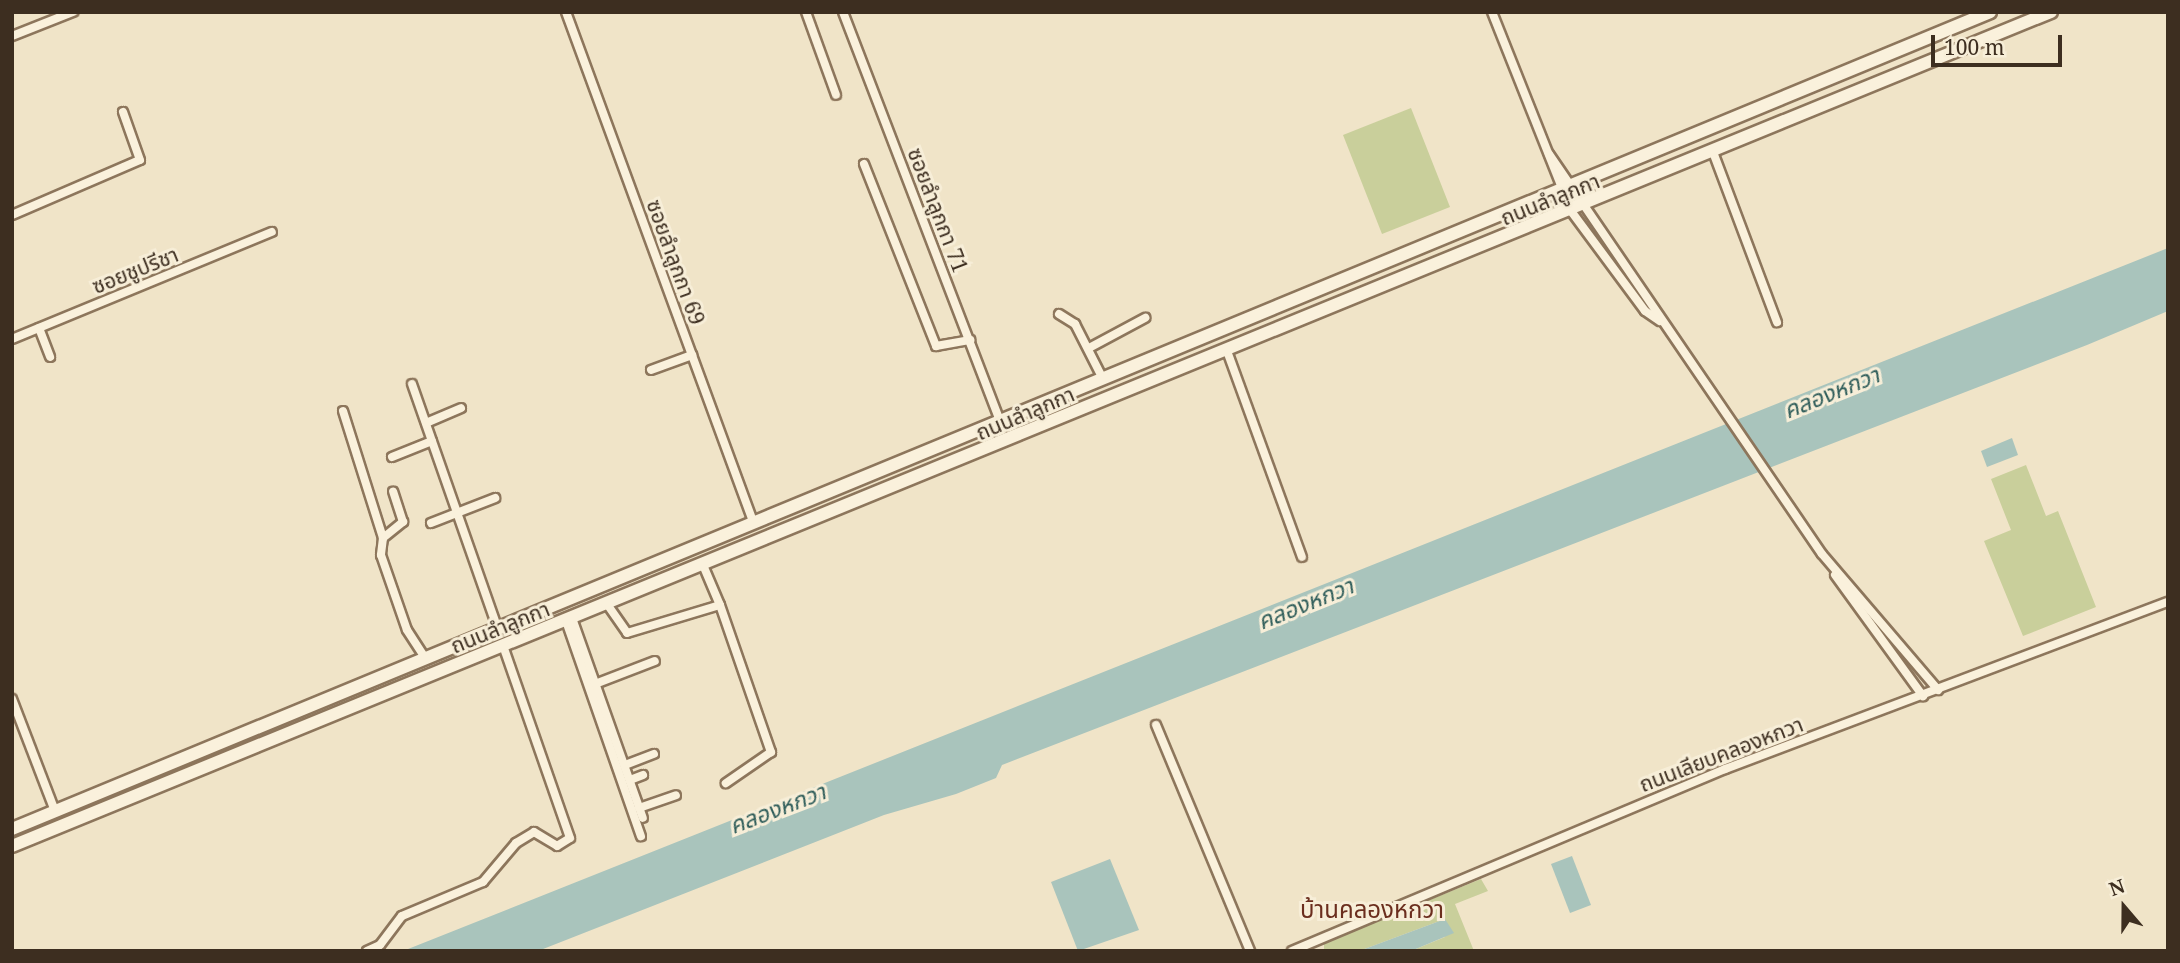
<!DOCTYPE html>
<meta charset="utf-8">
<style>
body{margin:0}
#map{position:relative;width:2180px;height:963px;overflow:hidden;background:#f0e4c8;font-family:"Noto Serif","Noto Sans Thai",serif}
div>[style]{position:absolute}
.green>*{inset:0;background:#c9cf9b}
.water>*{inset:0;background:#a9c4bc}
.roads{filter:drop-shadow(2px 0 #8d765c) drop-shadow(-2px 0 #8d765c) drop-shadow(0 2px #8d765c) drop-shadow(0 -2px #8d765c)}
.minor>*{height:8px;margin:-4px;padding:0 4px;transform-origin:4px;border-radius:4px;background:#faf1dc}
.secondary>*{height:12px;margin:-6px;padding:0 6px;transform-origin:6px;border-radius:6px;background:#faf1dc}
span{translate:-50% -50%;white-space:nowrap;text-align:center;line-height:1.15;-webkit-text-stroke:6px #f7eed8;paint-order:stroke}
.street-label{font-size:21px;color:#3d2e20}
.water-label{font-size:23px;color:#2f5d5a;font-style:italic}
.quarter-label{font-size:24px;color:#6b2e1e}
.frame{position:absolute;inset:0;border:14px solid #3d2e20;pointer-events:none}
.north{position:absolute;left:2089px;top:872px;width:70px;height:70px;-webkit-text-stroke:5px #f7eed8;paint-order:stroke;rotate:340deg;font-size:19px;font-weight:700;line-height:28px;text-align:center;color:#3d2e20}
.north::after{content:'';display:block;margin:auto;width:24px;height:32px;background:#3d2e20;clip-path:polygon(50% 0,100% 100%,50% 72%,0 100%)}
.scale{position:absolute;left:1931px;top:35px;width:131px;height:32px;box-sizing:border-box;border:4px solid #3d2e20;border-top:0;padding-left:9px;font-size:21px;line-height:24px;white-space:nowrap;color:#3d2e20;-webkit-text-stroke:5px #f7eed8;paint-order:stroke}
</style>
<div id="map">
<div class="green">
<i style="clip-path:polygon(1411px 108px,1450px 207px,1382px 234px,1343px 135px)"></i>
<i style="clip-path:polygon(2026px 465px,2046px 516px,2058px 511px,2096px 607px,2023px 636px,1984px 541px,2011px 530px,1991px 479px)"></i>
<i style="clip-path:polygon(1481px 879px,1488px 891px,1455px 904px,1474px 951px,1411px 951px,1445px 937px,1445px 919px,1359px 951px,1324px 951px,1324px 943px)"></i>
</div>
<div class="water">
<i style="clip-path:polygon(2168px 248px,2168px 311px,2087px 345px,1002px 765px,996px 778px,956px 794px,884px 815px,538px 951px,403px 951px)"></i>
<i style="clip-path:polygon(2012px 438px,2018px 455px,1987px 467px,1981px 451px)"></i>
<i style="clip-path:polygon(1572px 856px,1591px 905px,1570px 913px,1551px 864px)"></i>
<i style="clip-path:polygon(1110px 859px,1139px 930px,1078px 951px,1051px 882px)"></i>
<i style="clip-path:polygon(1445px 919px,1454px 933px,1411px 951px,1359px 951px)"></i>
</div>
<div class="roads">
<div class="minor">
<i style="left:566px;top:12px;width:545px;rotate:69.84deg"></i>
<i style="left:806px;top:12px;width:88px;rotate:70.1deg"></i>
<i style="left:843px;top:12px;width:438px;rotate:69deg"></i>
<i style="left:1492px;top:12px;width:214px;rotate:68.3deg"></i>
<i style="left:1571px;top:211px;width:124px;rotate:53.5deg"></i>
<i style="left:1645px;top:311px;width:18px;rotate:34deg"></i>
<i style="left:12px;top:36px;width:66px;rotate:-21.5deg"></i>
<i style="left:1713px;top:152px;width:182px;rotate:69.4deg"></i>
<i style="left:1549px;top:154px;width:484px;rotate:55.7deg"></i>
<i style="left:1822px;top:554px;width:179px;rotate:49.5deg"></i>
<i style="left:864px;top:164px;width:196px;rotate:68.4deg"></i>
<i style="left:936px;top:346px;width:35px;rotate:-10deg"></i>
<i style="left:12px;top:215px;width:139px;rotate:-23.3deg"></i>
<i style="left:140px;top:160px;width:51px;rotate:-109.5deg"></i>
<i style="left:1059px;top:314px;width:19px;rotate:32deg"></i>
<i style="left:1075px;top:324px;width:62px;rotate:63deg"></i>
<i style="left:39px;top:328px;width:31px;rotate:69deg"></i>
<i style="left:12px;top:339px;width:281px;rotate:-22.4deg"></i>
<i style="left:1089px;top:348px;width:64px;rotate:-28.2deg"></i>
<i style="left:1227px;top:351px;width:219px;rotate:70deg"></i>
<i style="left:651px;top:370px;width:44px;rotate:-20.1deg"></i>
<i style="left:412px;top:384px;width:260px;rotate:70.7deg"></i>
<i style="left:343px;top:411px;width:133px;rotate:72.5deg"></i>
<i style="left:383px;top:538px;width:17px;rotate:97deg"></i>
<i style="left:381px;top:555px;width:79px;rotate:70.9deg"></i>
<i style="left:407px;top:630px;width:35px;rotate:57deg"></i>
<i style="left:426px;top:423px;width:38px;rotate:-23deg"></i>
<i style="left:392px;top:457px;width:43px;rotate:-21.8deg"></i>
<i style="left:431px;top:523px;width:69px;rotate:-21.3deg"></i>
<i style="left:383px;top:538px;width:26px;rotate:-39deg"></i>
<i style="left:403px;top:522px;width:32px;rotate:-108deg"></i>
<i style="left:703px;top:565px;width:43px;rotate:67deg"></i>
<i style="left:1835px;top:575px;width:150px;rotate:54deg"></i>
<i style="left:607px;top:604px;width:35px;rotate:55deg"></i>
<i style="left:627px;top:633px;width:97px;rotate:-16.8deg"></i>
<i style="left:720px;top:605px;width:156px;rotate:70.9deg"></i>
<i style="left:771px;top:752px;width:55px;rotate:145.4deg"></i>
<i style="left:572px;top:618px;width:212px;rotate:70.5deg"></i>
<i style="left:566px;top:621px;width:228px;rotate:70.8deg"></i>
<i style="left:595px;top:684px;width:64px;rotate:-21deg"></i>
<i style="left:12px;top:699px;width:120px;rotate:69deg"></i>
<i style="left:1156px;top:725px;width:245px;rotate:67.4deg"></i>
<i style="left:625px;top:765px;width:31px;rotate:-21deg"></i>
<i style="left:630px;top:780px;width:14px;rotate:-21deg"></i>
<i style="left:639px;top:808px;width:39px;rotate:-19deg"></i>
<i style="left:367px;top:951px;width:14px;rotate:-25deg"></i>
<i style="left:380px;top:945px;width:36px;rotate:-53deg"></i>
<i style="left:402px;top:916px;width:88px;rotate:-22.8deg"></i>
<i style="left:483px;top:882px;width:51px;rotate:-49.8deg"></i>
<i style="left:516px;top:843px;width:21px;rotate:-31deg"></i>
<i style="left:534px;top:832px;width:27px;rotate:31deg"></i>
<i style="left:557px;top:846px;width:15px;rotate:-32deg"></i>
<i style="left:570px;top:838px;width:203px;rotate:-109.2deg"></i>
<i style="left:1292px;top:951px;width:470px;rotate:-22.8deg"></i>
<i style="left:1725px;top:769px;width:473px;rotate:-20.7deg"></i>
</div>
<div class="secondary">
<i style="left:12px;top:829px;width:2140px;rotate:-22.44deg"></i>
<i style="left:12px;top:846px;width:2203px;rotate:-22.25deg"></i>
</div>
</div>
<div class="street-label">
<span style="left:1550px;top:199px;rotate:-22deg">ถนนลำลูกกา</span>
<span style="left:938px;top:210px;rotate:69deg">ซอยลำลูกกา 71</span>
<span style="left:676px;top:262px;rotate:70deg">ซอยลำลูกกา 69</span>
<span style="left:135px;top:270px;rotate:-22deg">ซอยชูปรีชา</span>
<span style="left:1025px;top:413px;rotate:-23deg">ถนนลำลูกกา</span>
<span style="left:500px;top:627px;rotate:-22deg">ถนนลำลูกกา</span>
<span style="left:1721px;top:754px;rotate:-21deg">ถนนเลียบคลองหกวา</span>
</div>
<div class="water-label">
<span style="left:1831px;top:392px;rotate:-22deg">คลองหกวา</span>
<span style="left:1305px;top:603px;rotate:-22deg">คลองหกวา</span>
<span style="left:777px;top:808px;rotate:-21deg">คลองหกวา</span>
</div>
<div class="quarter-label">
<span style="left:1372px;top:909px">บ้านคลองหกวา</span>
</div>
<div class="frame"></div>
<div class="north">N</div>
<div class="scale">100 m</div>
</div>
